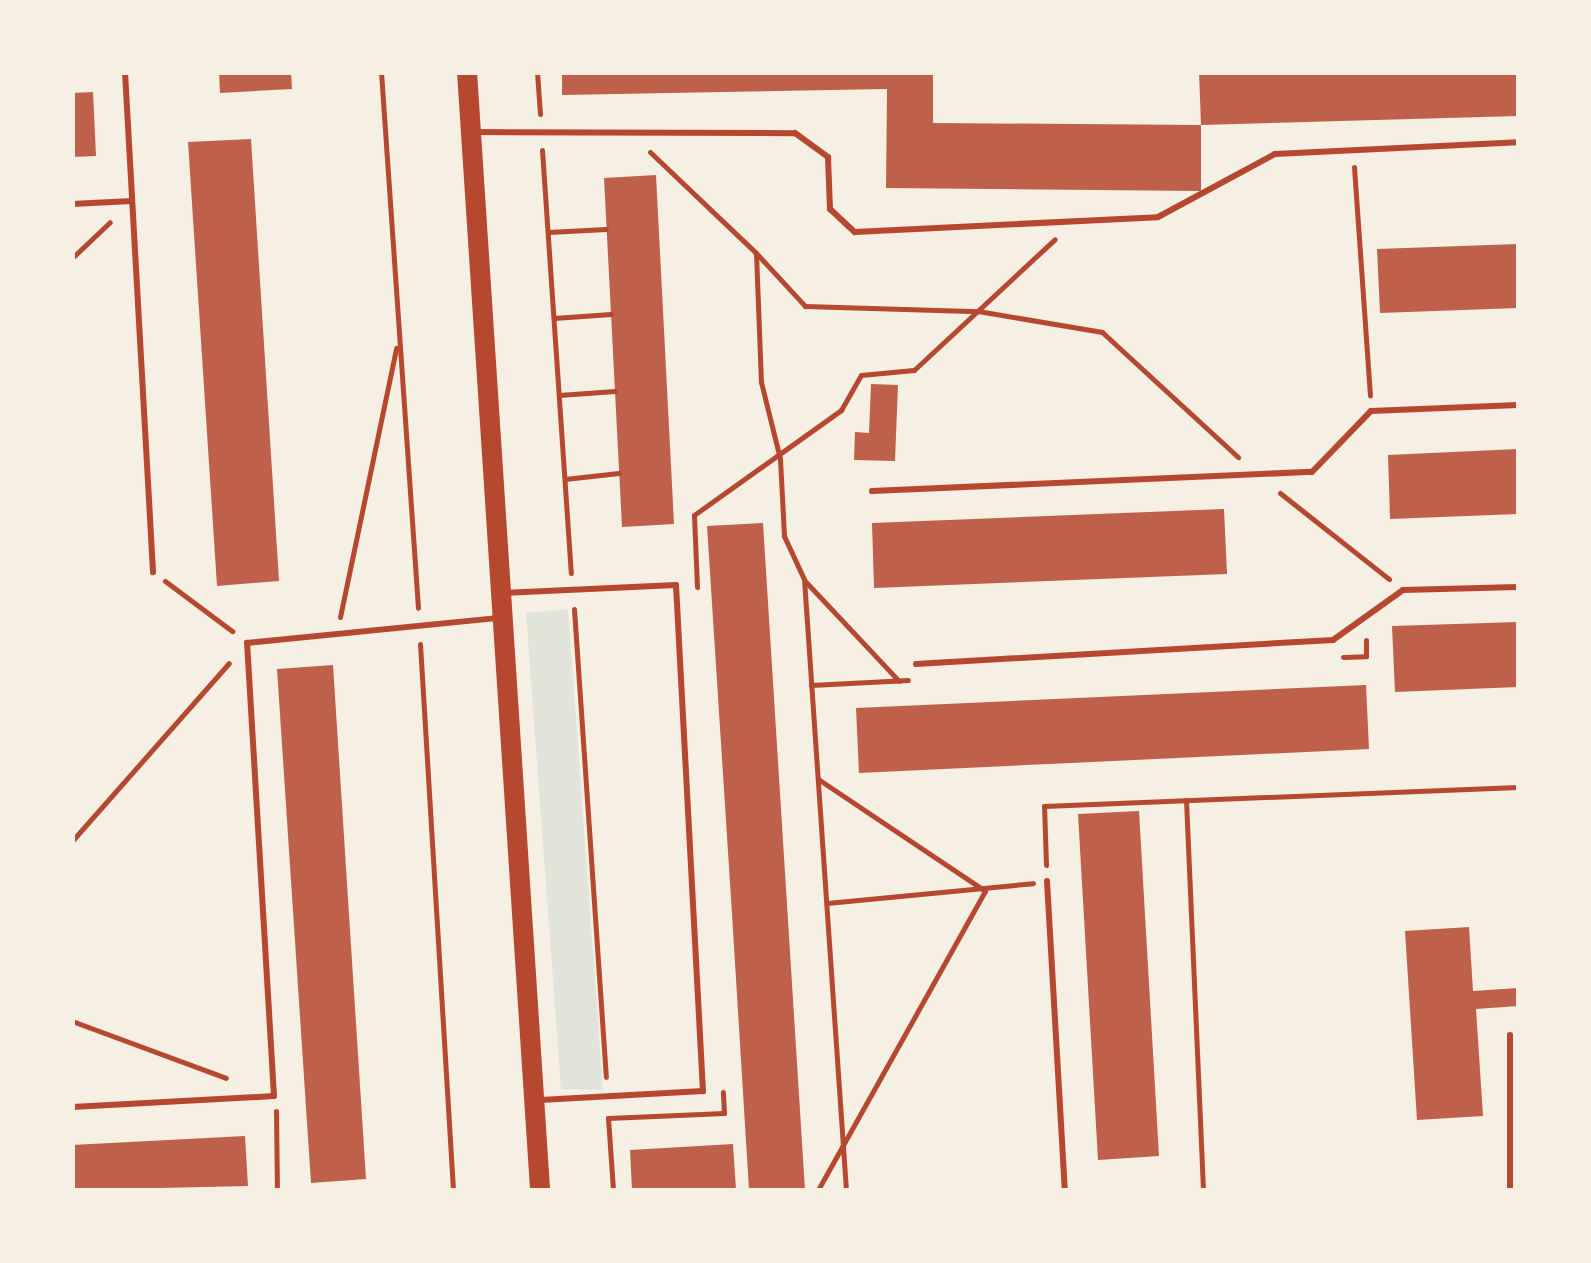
<!DOCTYPE html>
<style>
body{margin:0}
#map{position:relative;width:1591px;height:1263px;overflow:hidden;background:#f6efe4;font-family:Manrope,sans-serif}
div>[style]{position:absolute}
.green>*{inset:0;background:#e2e4dc}
.building>*{inset:0;background:#bf614a}
.path>*{height:5px;margin:-2.5px;padding:0 2.5px;transform-origin:2.5px;border-radius:2.5px;background:#b5482f}
.service>*{height:6px;margin:-3px;padding:0 3px;transform-origin:3px;border-radius:3px;background:#b5482f}
.secondary>*{height:20px;margin:-10px;padding:0 10px;transform-origin:10px;border-radius:10px;background:#b5482f}
span{translate:-50% -50%;white-space:nowrap;text-align:center;line-height:1.15;-webkit-text-stroke:8px #f6efe4;paint-order:stroke}
.frame{position:absolute;inset:0;border:75px solid #f6efe4;pointer-events:none}
</style>
<div id="map">
<div class="green">
<i style="clip-path:polygon(568px 609px,603px 1090px,561px 1089px,526px 613px)"></i>
</div>
<div class="building">
<i style="clip-path:polygon(219px 72px,291px 72px,292px 89px,220px 93px)"></i>
<i style="clip-path:polygon(562px 72px,933px 72px,933px 123px,1201px 125px,1201px 191px,886px 188px,887px 89px,562px 95px)"></i>
<i style="clip-path:polygon(1199px 72px,1518px 72px,1518px 116px,1201px 125px)"></i>
<i style="clip-path:polygon(93px 92px,96px 156px,72px 157px,72px 93px)"></i>
<i style="clip-path:polygon(251px 139px,279px 581px,217px 586px,188px 142px)"></i>
<i style="clip-path:polygon(656px 175px,674px 524px,622px 527px,604px 178px)"></i>
<i style="clip-path:polygon(1518px 244px,1518px 308px,1380px 313px,1377px 249px)"></i>
<i style="clip-path:polygon(871px 384px,898px 385px,895px 461px,854px 460px,855px 432px,869px 433px)"></i>
<i style="clip-path:polygon(1518px 449px,1518px 514px,1390px 519px,1388px 455px)"></i>
<i style="clip-path:polygon(1224px 509px,1227px 574px,874px 588px,872px 523px)"></i>
<i style="clip-path:polygon(763px 523px,805px 1190px,749px 1190px,732px 914px,707px 526px)"></i>
<i style="clip-path:polygon(1518px 622px,1518px 687px,1395px 692px,1392px 626px)"></i>
<i style="clip-path:polygon(333px 665px,366px 1179px,311px 1183px,277px 669px)"></i>
<i style="clip-path:polygon(1366px 685px,1369px 749px,859px 773px,856px 708px)"></i>
<i style="clip-path:polygon(1139px 811px,1159px 1156px,1098px 1160px,1078px 814px)"></i>
<i style="clip-path:polygon(1469px 927px,1473px 991px,1518px 988px,1518px 1006px,1476px 1009px,1483px 1116px,1417px 1120px,1405px 931px)"></i>
<i style="clip-path:polygon(245px 1136px,248px 1186px,72px 1190px,72px 1145px)"></i>
<i style="clip-path:polygon(733px 1144px,736px 1190px,632px 1190px,630px 1150px)"></i>
</div>
<div class="path">
<i style="left:381px;top:72px;width:537px;rotate:86.05deg"></i>
<i style="left:537px;top:72px;width:42px;rotate:85.9deg"></i>
<i style="left:542px;top:150px;width:424px;rotate:86.1deg"></i>
<i style="left:650px;top:152px;width:146px;rotate:43.6deg"></i>
<i style="left:756px;top:253px;width:129px;rotate:87.8deg"></i>
<i style="left:761px;top:382px;width:79px;rotate:76.1deg"></i>
<i style="left:780px;top:459px;width:77px;rotate:87deg"></i>
<i style="left:784px;top:536px;width:47px;rotate:65.1deg"></i>
<i style="left:804px;top:579px;width:612px;rotate:86.07deg"></i>
<i style="left:1354px;top:167px;width:229px;rotate:86deg"></i>
<i style="left:548px;top:232px;width:58px;rotate:-3deg"></i>
<i style="left:757px;top:254px;width:71px;rotate:47.3deg"></i>
<i style="left:805px;top:306px;width:173px;rotate:1.7deg"></i>
<i style="left:978px;top:311px;width:126px;rotate:9.6deg"></i>
<i style="left:1102px;top:332px;width:185px;rotate:42.6deg"></i>
<i style="left:72px;top:258px;width:52px;rotate:-43.5deg"></i>
<i style="left:554px;top:318px;width:57px;rotate:-4deg"></i>
<i style="left:559px;top:395px;width:56px;rotate:-4.1deg"></i>
<i style="left:565px;top:479px;width:54px;rotate:-6.3deg"></i>
<i style="left:1280px;top:493px;width:139px;rotate:38.3deg"></i>
<i style="left:165px;top:581px;width:84px;rotate:36.7deg"></i>
<i style="left:805px;top:581px;width:137px;rotate:46.8deg"></i>
<i style="left:697px;top:587px;width:72px;rotate:-92.4deg"></i>
<i style="left:694px;top:515px;width:181px;rotate:-35.5deg"></i>
<i style="left:841px;top:410px;width:40px;rotate:-60.3deg"></i>
<i style="left:861px;top:375px;width:53px;rotate:-5.4deg"></i>
<i style="left:914px;top:370px;width:192px;rotate:-42.9deg"></i>
<i style="left:574px;top:609px;width:469px;rotate:86.1deg"></i>
<i style="left:340px;top:617px;width:275px;rotate:-78.2deg"></i>
<i style="left:420px;top:644px;width:547px;rotate:86.54deg"></i>
<i style="left:1343px;top:657px;width:23px;rotate:-2deg"></i>
<i style="left:1366px;top:656px;width:16px;rotate:-90deg"></i>
<i style="left:811px;top:685px;width:97px;rotate:-3deg"></i>
<i style="left:818px;top:779px;width:201px;rotate:33.8deg"></i>
<i style="left:985px;top:891px;width:342px;rotate:119.2deg"></i>
<i style="left:1186px;top:800px;width:390px;rotate:87.5deg"></i>
<i style="left:72px;top:841px;width:237px;rotate:-48.6deg"></i>
<i style="left:1046px;top:865px;width:59px;rotate:-91.9deg"></i>
<i style="left:1044px;top:806px;width:474px;rotate:-2.3deg"></i>
<i style="left:827px;top:903px;width:207px;rotate:-5.5deg"></i>
<i style="left:72px;top:1021px;width:164px;rotate:20.3deg"></i>
<i style="left:276px;top:1111px;width:79px;rotate:89.3deg"></i>
<i style="left:608px;top:1118px;width:116px;rotate:-2.5deg"></i>
<i style="left:724px;top:1113px;width:21px;rotate:-93deg"></i>
<i style="left:608px;top:1118px;width:72px;rotate:86deg"></i>
</div>
<div class="service">
<i style="left:125px;top:72px;width:501px;rotate:86.79deg"></i>
<i style="left:472px;top:132px;width:323px;rotate:0.2deg"></i>
<i style="left:795px;top:133px;width:41px;rotate:36deg"></i>
<i style="left:828px;top:157px;width:52px;rotate:87.8deg"></i>
<i style="left:830px;top:209px;width:34px;rotate:43deg"></i>
<i style="left:855px;top:232px;width:303px;rotate:-2.8deg"></i>
<i style="left:1158px;top:217px;width:133px;rotate:-28.3deg"></i>
<i style="left:1275px;top:154px;width:243px;rotate:-2.8deg"></i>
<i style="left:72px;top:204px;width:60px;rotate:-2.9deg"></i>
<i style="left:872px;top:491px;width:440px;rotate:-2.5deg"></i>
<i style="left:1312px;top:472px;width:85px;rotate:-46deg"></i>
<i style="left:1371px;top:411px;width:147px;rotate:-2.3deg"></i>
<i style="left:504px;top:593px;width:172px;rotate:-2.7deg"></i>
<i style="left:676px;top:585px;width:507px;rotate:86.95deg"></i>
<i style="left:703px;top:1091px;width:163px;rotate:176.8deg"></i>
<i style="left:916px;top:664px;width:418px;rotate:-3.3deg"></i>
<i style="left:1333px;top:640px;width:86px;rotate:-35.5deg"></i>
<i style="left:1403px;top:590px;width:115px;rotate:-1.5deg"></i>
<i style="left:1047px;top:881px;width:310px;rotate:86.7deg"></i>
<i style="left:72px;top:1107px;width:202px;rotate:-3.1deg"></i>
<i style="left:274px;top:1096px;width:454px;rotate:-93.4deg"></i>
<i style="left:247px;top:643px;width:253px;rotate:-5.7deg"></i>
<i style="left:1510px;top:1190px;width:155px;rotate:-90deg"></i>
</div>
<div class="secondary">
<i style="left:467px;top:72px;width:1120px;rotate:86.26deg"></i>
</div>
<div class="frame"></div>
</div>
